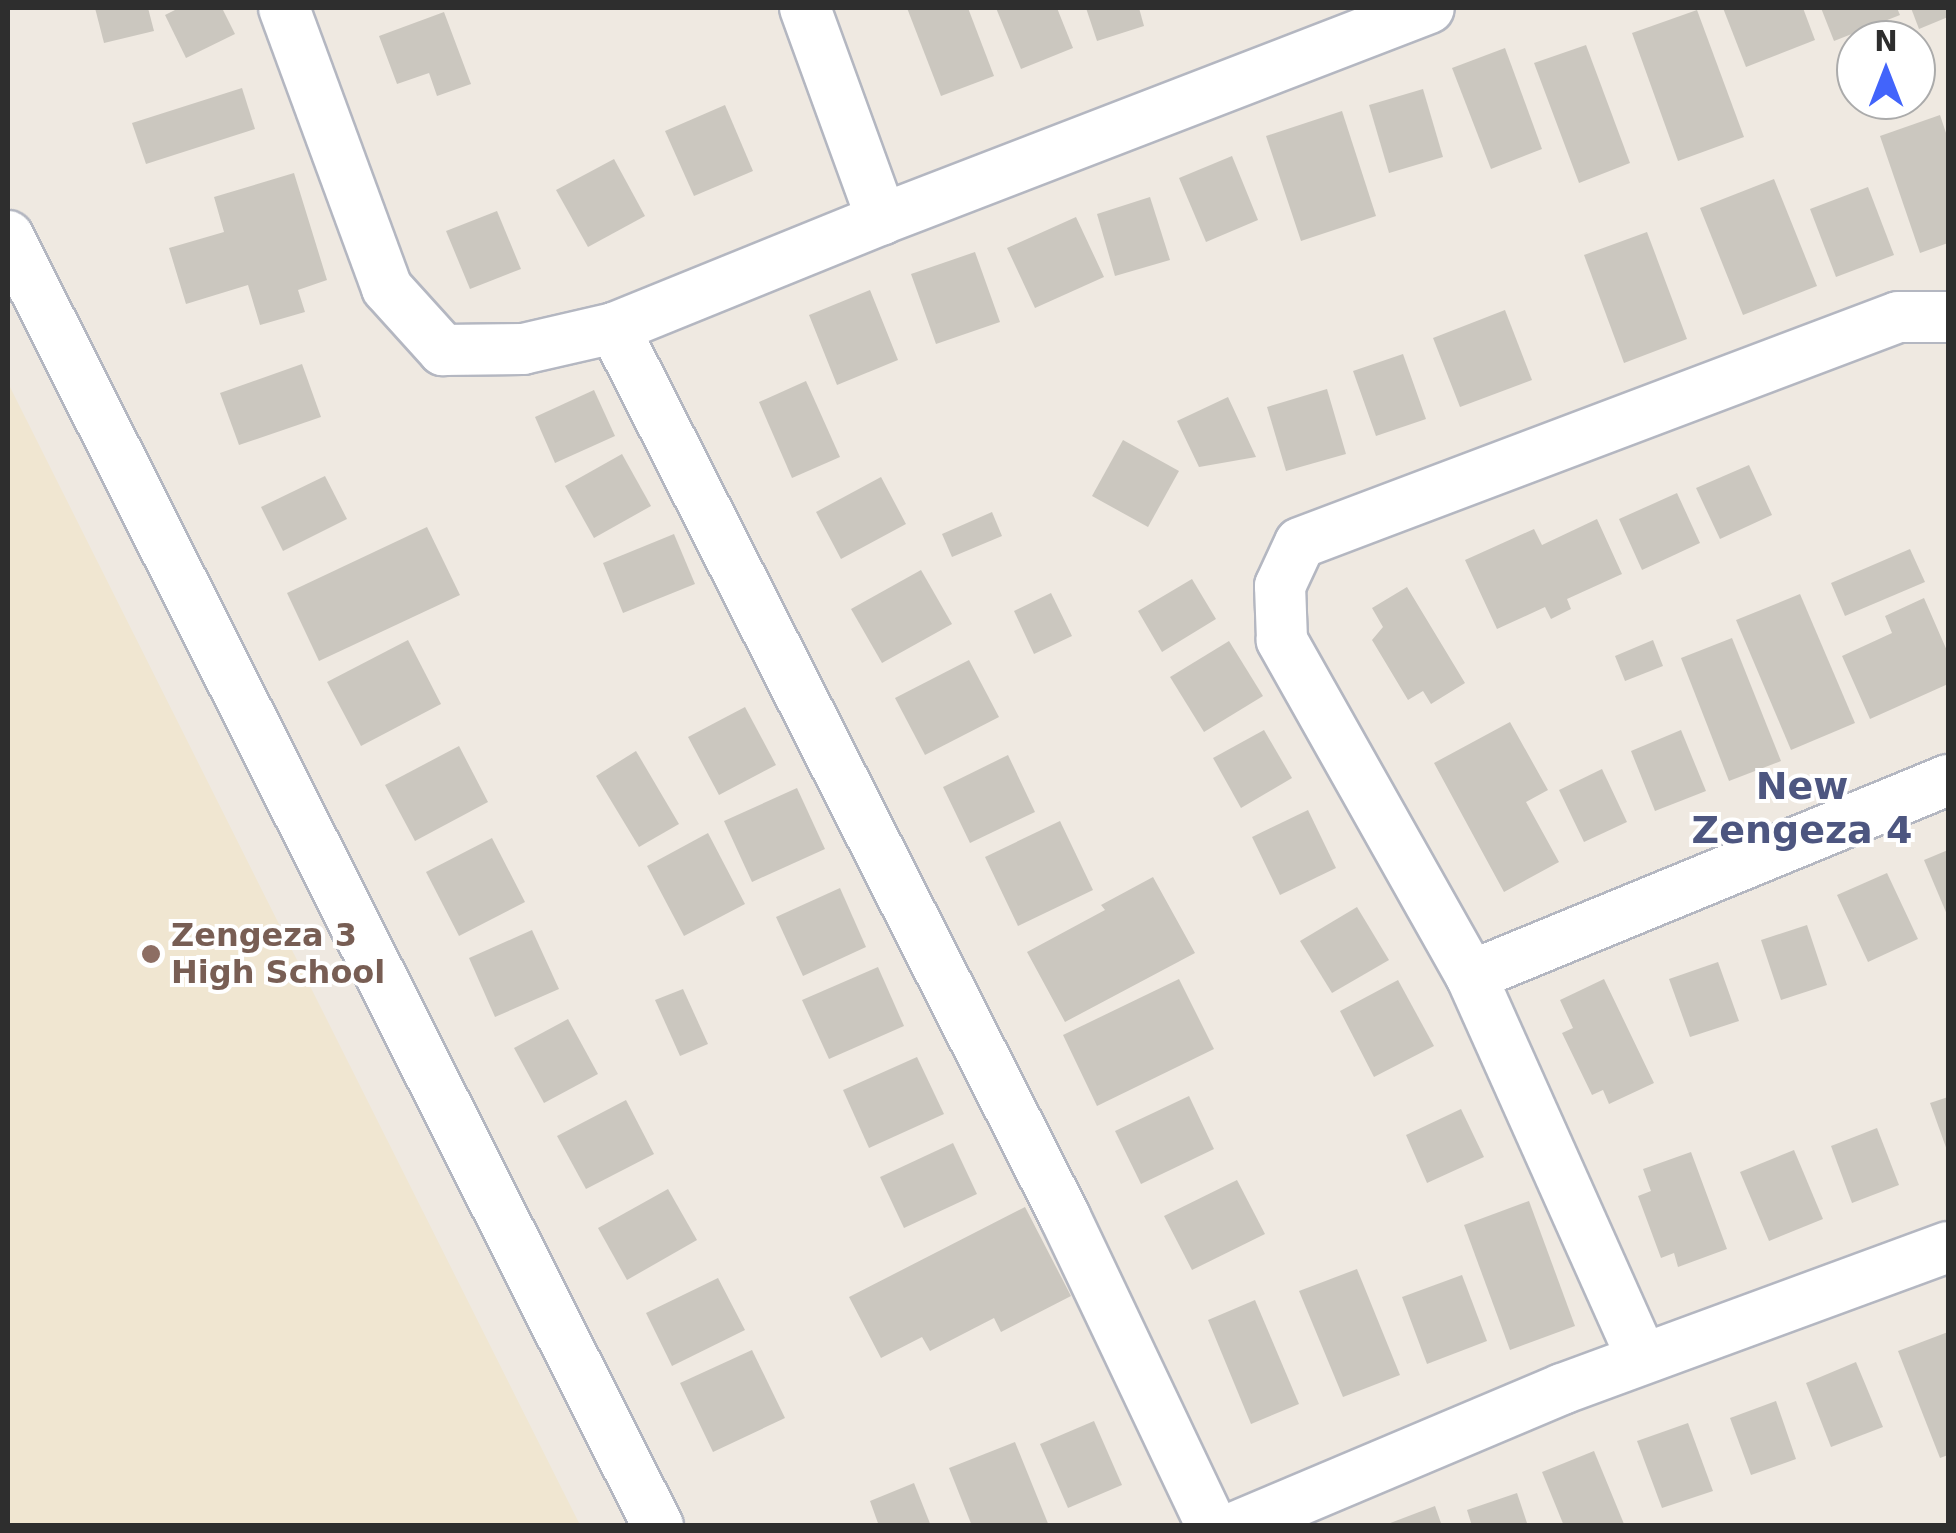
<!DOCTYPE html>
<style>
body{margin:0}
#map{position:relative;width:1956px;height:1533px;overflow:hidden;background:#efe9e1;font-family:"DejaVu Sans",sans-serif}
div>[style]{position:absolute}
.education>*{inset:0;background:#f0e6d1}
.building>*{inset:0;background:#cbc7bf}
.roads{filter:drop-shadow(2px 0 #b4b7c1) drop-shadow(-2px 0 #b4b7c1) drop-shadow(0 2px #b4b7c1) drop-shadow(0 -2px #b4b7c1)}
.minor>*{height:50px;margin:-25px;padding:0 25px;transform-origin:25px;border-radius:25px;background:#fff}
.dots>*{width:28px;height:28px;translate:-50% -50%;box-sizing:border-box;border:5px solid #fff;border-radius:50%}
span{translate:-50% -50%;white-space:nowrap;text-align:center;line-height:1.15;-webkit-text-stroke:8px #fff;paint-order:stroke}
.education-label{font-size:32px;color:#785e54;font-weight:700}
.left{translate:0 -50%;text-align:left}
.quarter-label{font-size:38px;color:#4d5680;font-weight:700}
.frame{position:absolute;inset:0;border:10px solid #2e2e2e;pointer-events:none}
.north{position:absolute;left:1836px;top:20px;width:100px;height:100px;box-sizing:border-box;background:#fff;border:2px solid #ababab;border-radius:50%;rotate:0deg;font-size:28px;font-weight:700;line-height:40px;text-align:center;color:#2e2e2e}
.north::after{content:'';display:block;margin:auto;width:35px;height:45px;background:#4264fb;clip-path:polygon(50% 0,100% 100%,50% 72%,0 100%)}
</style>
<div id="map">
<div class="education">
<i style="clip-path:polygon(8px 383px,580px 1525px,8px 1525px)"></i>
</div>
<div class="building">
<i style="clip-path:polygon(95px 8px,148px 8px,154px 31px,104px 43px)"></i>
<i style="clip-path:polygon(179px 8px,222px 8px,235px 34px,186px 58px,165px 15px)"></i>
<i style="clip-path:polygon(907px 8px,968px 8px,994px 76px,941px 96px)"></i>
<i style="clip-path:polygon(996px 8px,1057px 8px,1073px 48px,1021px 69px)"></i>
<i style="clip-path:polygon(1086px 8px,1139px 8px,1144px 26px,1097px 41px)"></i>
<i style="clip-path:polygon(1723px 8px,1803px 8px,1815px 40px,1746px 67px)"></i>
<i style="clip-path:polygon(1821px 8px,1897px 8px,1900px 15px,1834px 41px)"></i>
<i style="clip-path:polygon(1911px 8px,1948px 8px,1948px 17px,1919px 29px)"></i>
<i style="clip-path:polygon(1697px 10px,1744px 137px,1678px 161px,1632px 33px)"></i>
<i style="clip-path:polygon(444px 12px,471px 84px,437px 96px,429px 73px,397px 84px,379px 36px)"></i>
<i style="clip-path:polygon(1586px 45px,1630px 163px,1579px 183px,1534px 63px)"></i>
<i style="clip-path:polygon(1505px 48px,1542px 149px,1491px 169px,1452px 68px)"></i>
<i style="clip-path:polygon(242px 88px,255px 129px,146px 164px,132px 123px)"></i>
<i style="clip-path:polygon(1423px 89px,1443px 157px,1389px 173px,1369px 105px)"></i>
<i style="clip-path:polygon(725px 105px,753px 171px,694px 196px,665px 131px)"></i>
<i style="clip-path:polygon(1342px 111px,1376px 216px,1301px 241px,1266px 136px)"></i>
<i style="clip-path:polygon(1940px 115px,1948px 139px,1948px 243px,1920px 253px,1880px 136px)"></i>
<i style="clip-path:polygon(1232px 156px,1258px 220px,1206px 242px,1179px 178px)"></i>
<i style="clip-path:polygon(614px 159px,645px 216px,588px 247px,556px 190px)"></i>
<i style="clip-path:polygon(294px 173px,327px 280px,298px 290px,305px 312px,260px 325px,248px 285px,186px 304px,169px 248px,224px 232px,214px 197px)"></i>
<i style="clip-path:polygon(1774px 179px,1817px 286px,1743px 315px,1700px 208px)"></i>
<i style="clip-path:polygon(1868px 187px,1894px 255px,1836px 277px,1810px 209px)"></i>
<i style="clip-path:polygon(1150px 197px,1170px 260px,1115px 276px,1097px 214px)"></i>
<i style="clip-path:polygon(497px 211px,521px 269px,470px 289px,446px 231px)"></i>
<i style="clip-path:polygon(1076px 217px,1104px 277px,1035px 308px,1007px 248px)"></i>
<i style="clip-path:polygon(1647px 232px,1687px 339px,1624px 363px,1584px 255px)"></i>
<i style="clip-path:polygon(975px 252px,1000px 322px,936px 344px,911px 274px)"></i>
<i style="clip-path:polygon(870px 290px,898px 360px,837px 385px,809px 315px)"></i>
<i style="clip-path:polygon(1505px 310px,1532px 380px,1460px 407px,1433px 338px)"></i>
<i style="clip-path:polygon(1403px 354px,1426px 419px,1376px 436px,1353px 371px)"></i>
<i style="clip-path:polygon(302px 364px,321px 417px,239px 445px,220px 393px)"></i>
<i style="clip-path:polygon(806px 381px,840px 457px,792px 478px,759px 402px)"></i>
<i style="clip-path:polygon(1327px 389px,1346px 454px,1286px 471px,1267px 407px)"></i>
<i style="clip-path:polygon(594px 390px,615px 436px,555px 463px,535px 417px)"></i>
<i style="clip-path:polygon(1228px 397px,1256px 457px,1199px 467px,1177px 421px)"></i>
<i style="clip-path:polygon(1123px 440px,1179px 471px,1148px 527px,1092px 496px)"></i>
<i style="clip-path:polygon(622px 454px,651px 506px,594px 538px,565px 486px)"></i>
<i style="clip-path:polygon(1749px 465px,1772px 515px,1720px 539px,1696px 488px)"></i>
<i style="clip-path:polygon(325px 476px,347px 519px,283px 551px,261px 507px)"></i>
<i style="clip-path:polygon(881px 477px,906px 524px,841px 559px,816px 512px)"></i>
<i style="clip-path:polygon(1677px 493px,1700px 543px,1642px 570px,1619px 519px)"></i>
<i style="clip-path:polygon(992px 512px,1002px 536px,952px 557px,942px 534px)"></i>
<i style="clip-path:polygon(1597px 519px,1622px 574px,1567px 599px,1571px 609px,1551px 619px,1545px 607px,1497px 629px,1465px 560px,1534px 529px,1542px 545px)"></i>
<i style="clip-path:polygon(427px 527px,460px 595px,319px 661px,287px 593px)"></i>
<i style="clip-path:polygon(674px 534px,695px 584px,623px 613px,603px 563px)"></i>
<i style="clip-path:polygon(1910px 549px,1925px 582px,1845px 616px,1831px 583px)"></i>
<i style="clip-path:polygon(921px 570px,952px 624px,882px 663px,851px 609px)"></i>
<i style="clip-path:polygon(1192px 579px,1216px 619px,1162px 652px,1138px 611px)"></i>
<i style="clip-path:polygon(1407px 587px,1465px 683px,1431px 704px,1423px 691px,1408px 700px,1372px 640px,1383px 627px,1372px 608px)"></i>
<i style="clip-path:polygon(1051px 593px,1072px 636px,1034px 654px,1014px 611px)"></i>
<i style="clip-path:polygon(1800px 594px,1855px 723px,1791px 750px,1736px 620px)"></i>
<i style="clip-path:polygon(1924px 598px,1948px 653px,1948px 684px,1870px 719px,1842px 656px,1892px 633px,1885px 616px)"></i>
<i style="clip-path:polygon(1732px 638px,1781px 761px,1729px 781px,1681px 658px)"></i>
<i style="clip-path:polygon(408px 640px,441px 704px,361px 746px,327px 682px)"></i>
<i style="clip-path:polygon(1653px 640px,1663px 666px,1625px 681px,1615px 656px)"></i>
<i style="clip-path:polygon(1229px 641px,1263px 696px,1204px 732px,1170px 677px)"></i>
<i style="clip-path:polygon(969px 660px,999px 717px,925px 755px,895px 698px)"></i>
<i style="clip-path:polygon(745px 707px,776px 765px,719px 795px,688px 737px)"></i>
<i style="clip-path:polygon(1510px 722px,1548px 790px,1526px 802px,1559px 862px,1504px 892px,1434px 763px)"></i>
<i style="clip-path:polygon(1264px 730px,1292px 778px,1241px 808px,1213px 758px)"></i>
<i style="clip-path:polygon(1681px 730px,1706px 791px,1655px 811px,1631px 751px)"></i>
<i style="clip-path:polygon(459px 746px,488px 802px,415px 841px,385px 785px)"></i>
<i style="clip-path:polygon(636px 751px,679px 824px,639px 847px,596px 776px)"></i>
<i style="clip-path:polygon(1008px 755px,1035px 812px,970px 843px,943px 787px)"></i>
<i style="clip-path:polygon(1602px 769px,1627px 822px,1584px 842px,1559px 790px)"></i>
<i style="clip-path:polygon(797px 788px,825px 849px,752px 882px,724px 821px)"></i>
<i style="clip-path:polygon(1308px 810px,1336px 868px,1280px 895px,1252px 837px)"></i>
<i style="clip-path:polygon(1060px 821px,1093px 890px,1018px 926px,985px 857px)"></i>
<i style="clip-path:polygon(708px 833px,745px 904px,684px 936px,647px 866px)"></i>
<i style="clip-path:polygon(492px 838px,525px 902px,459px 936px,426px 872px)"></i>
<i style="clip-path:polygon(1948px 850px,1948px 917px,1924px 860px)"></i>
<i style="clip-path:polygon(1887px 873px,1918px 939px,1868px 962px,1837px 895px)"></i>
<i style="clip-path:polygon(1153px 877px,1195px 953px,1065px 1022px,1027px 952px,1105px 910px,1101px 905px)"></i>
<i style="clip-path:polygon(840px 888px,866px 947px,803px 976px,776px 917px)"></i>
<i style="clip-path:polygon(1357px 907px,1389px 960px,1332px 993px,1300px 941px)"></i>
<i style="clip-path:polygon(1807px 925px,1827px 985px,1781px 1000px,1761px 940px)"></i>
<i style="clip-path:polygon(532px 930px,559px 989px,495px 1017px,469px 958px)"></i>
<i style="clip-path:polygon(1718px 962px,1739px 1021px,1690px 1037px,1669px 979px)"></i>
<i style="clip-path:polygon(878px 967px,904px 1026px,829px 1059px,802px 1000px)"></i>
<i style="clip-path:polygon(1179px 979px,1214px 1049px,1097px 1106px,1063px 1035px)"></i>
<i style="clip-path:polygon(1604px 979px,1654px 1083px,1609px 1104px,1603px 1090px,1592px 1095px,1562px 1033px,1573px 1028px,1560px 1000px)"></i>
<i style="clip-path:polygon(1398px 980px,1434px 1046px,1374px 1077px,1340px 1011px)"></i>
<i style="clip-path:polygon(683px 989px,708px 1044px,680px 1056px,655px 1000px)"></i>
<i style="clip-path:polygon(568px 1019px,598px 1074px,544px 1103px,514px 1048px)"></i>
<i style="clip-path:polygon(917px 1057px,944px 1114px,869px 1148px,843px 1090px)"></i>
<i style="clip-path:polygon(1189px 1096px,1214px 1149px,1141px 1184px,1115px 1131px)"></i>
<i style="clip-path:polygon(1948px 1097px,1948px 1153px,1930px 1103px)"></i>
<i style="clip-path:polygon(626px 1100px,654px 1154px,586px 1189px,557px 1136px)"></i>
<i style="clip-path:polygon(1461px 1109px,1484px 1157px,1427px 1183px,1406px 1135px)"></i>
<i style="clip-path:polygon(1877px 1128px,1899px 1185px,1852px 1203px,1831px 1146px)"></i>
<i style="clip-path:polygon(953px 1143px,977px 1194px,904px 1228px,880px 1177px)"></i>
<i style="clip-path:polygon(1794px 1150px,1823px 1219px,1769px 1241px,1740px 1172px)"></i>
<i style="clip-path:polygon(1691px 1152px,1727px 1249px,1678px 1267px,1674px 1253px,1661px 1258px,1638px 1196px,1651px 1191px,1643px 1169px)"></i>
<i style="clip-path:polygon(1237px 1180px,1265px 1234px,1192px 1270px,1164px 1216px)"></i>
<i style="clip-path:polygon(668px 1189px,697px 1240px,627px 1280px,598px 1228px)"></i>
<i style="clip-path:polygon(1529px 1201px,1575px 1326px,1510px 1350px,1464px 1225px)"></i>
<i style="clip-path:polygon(1025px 1207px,1071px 1296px,1001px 1332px,994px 1318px,930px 1351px,922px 1337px,881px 1358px,849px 1297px)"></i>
<i style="clip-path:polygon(1357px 1269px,1400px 1375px,1343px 1397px,1299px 1291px)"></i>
<i style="clip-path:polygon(1462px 1275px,1487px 1341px,1427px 1364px,1402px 1297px)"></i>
<i style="clip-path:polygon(718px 1278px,745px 1330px,672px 1366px,646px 1313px)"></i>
<i style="clip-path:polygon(1255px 1300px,1299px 1404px,1251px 1424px,1208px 1320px)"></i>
<i style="clip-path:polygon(1948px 1332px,1948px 1455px,1940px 1458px,1898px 1351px)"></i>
<i style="clip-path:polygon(752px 1350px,785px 1418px,713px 1452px,680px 1383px)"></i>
<i style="clip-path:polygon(1856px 1362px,1883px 1427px,1831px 1447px,1806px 1383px)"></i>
<i style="clip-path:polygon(1776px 1401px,1796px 1459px,1751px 1475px,1730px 1418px)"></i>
<i style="clip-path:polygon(1094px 1421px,1122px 1485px,1068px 1508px,1040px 1444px)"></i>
<i style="clip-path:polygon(1688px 1423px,1713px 1491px,1662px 1508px,1637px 1441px)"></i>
<i style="clip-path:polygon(1015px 1442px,1049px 1526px,972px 1526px,949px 1468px)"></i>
<i style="clip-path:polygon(1594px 1451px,1624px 1524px,1564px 1526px,1542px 1472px)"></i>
<i style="clip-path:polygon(914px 1483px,931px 1526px,879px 1526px,870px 1501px)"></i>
<i style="clip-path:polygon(1517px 1493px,1528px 1526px,1472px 1526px,1467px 1510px)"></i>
<i style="clip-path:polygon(1435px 1506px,1442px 1526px,1385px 1526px,1385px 1525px)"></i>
</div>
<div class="roads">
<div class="minor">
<i style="left:284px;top:8px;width:298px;rotate:69.8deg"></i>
<i style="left:387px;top:288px;width:84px;rotate:47.9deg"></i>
<i style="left:443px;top:350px;width:80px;rotate:-0.7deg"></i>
<i style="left:523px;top:349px;width:93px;rotate:-13deg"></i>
<i style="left:614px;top:328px;width:289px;rotate:-22.1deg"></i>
<i style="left:882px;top:219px;width:586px;rotate:-21.09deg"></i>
<i style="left:805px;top:8px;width:225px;rotate:70deg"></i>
<i style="left:8px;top:236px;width:1445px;rotate:63.26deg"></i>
<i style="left:614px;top:328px;width:997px;rotate:63.1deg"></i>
<i style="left:1065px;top:1217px;width:342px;rotate:64.6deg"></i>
<i style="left:1471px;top:976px;width:516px;rotate:-22.34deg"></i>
<i style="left:1642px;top:1358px;width:419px;rotate:-114.1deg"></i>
<i style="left:1471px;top:976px;width:386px;rotate:-119.4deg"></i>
<i style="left:1282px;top:640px;width:54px;rotate:-92.1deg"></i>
<i style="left:1280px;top:586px;width:47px;rotate:-65.1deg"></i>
<i style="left:1300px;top:543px;width:639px;rotate:-20.7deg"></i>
<i style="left:1898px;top:317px;width:50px"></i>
<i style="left:1238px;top:1526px;width:352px;rotate:-22.9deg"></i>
<i style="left:1562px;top:1389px;width:411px;rotate:-20.2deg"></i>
</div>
</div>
<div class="dots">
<i style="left:151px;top:954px;background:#8d6e63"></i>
</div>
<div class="education-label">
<span class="left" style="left:171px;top:954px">Zengeza 3<br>High School</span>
</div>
<div class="quarter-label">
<span style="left:1802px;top:809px">New<br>Zengeza 4</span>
</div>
<div class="frame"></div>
<div class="north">N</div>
</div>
